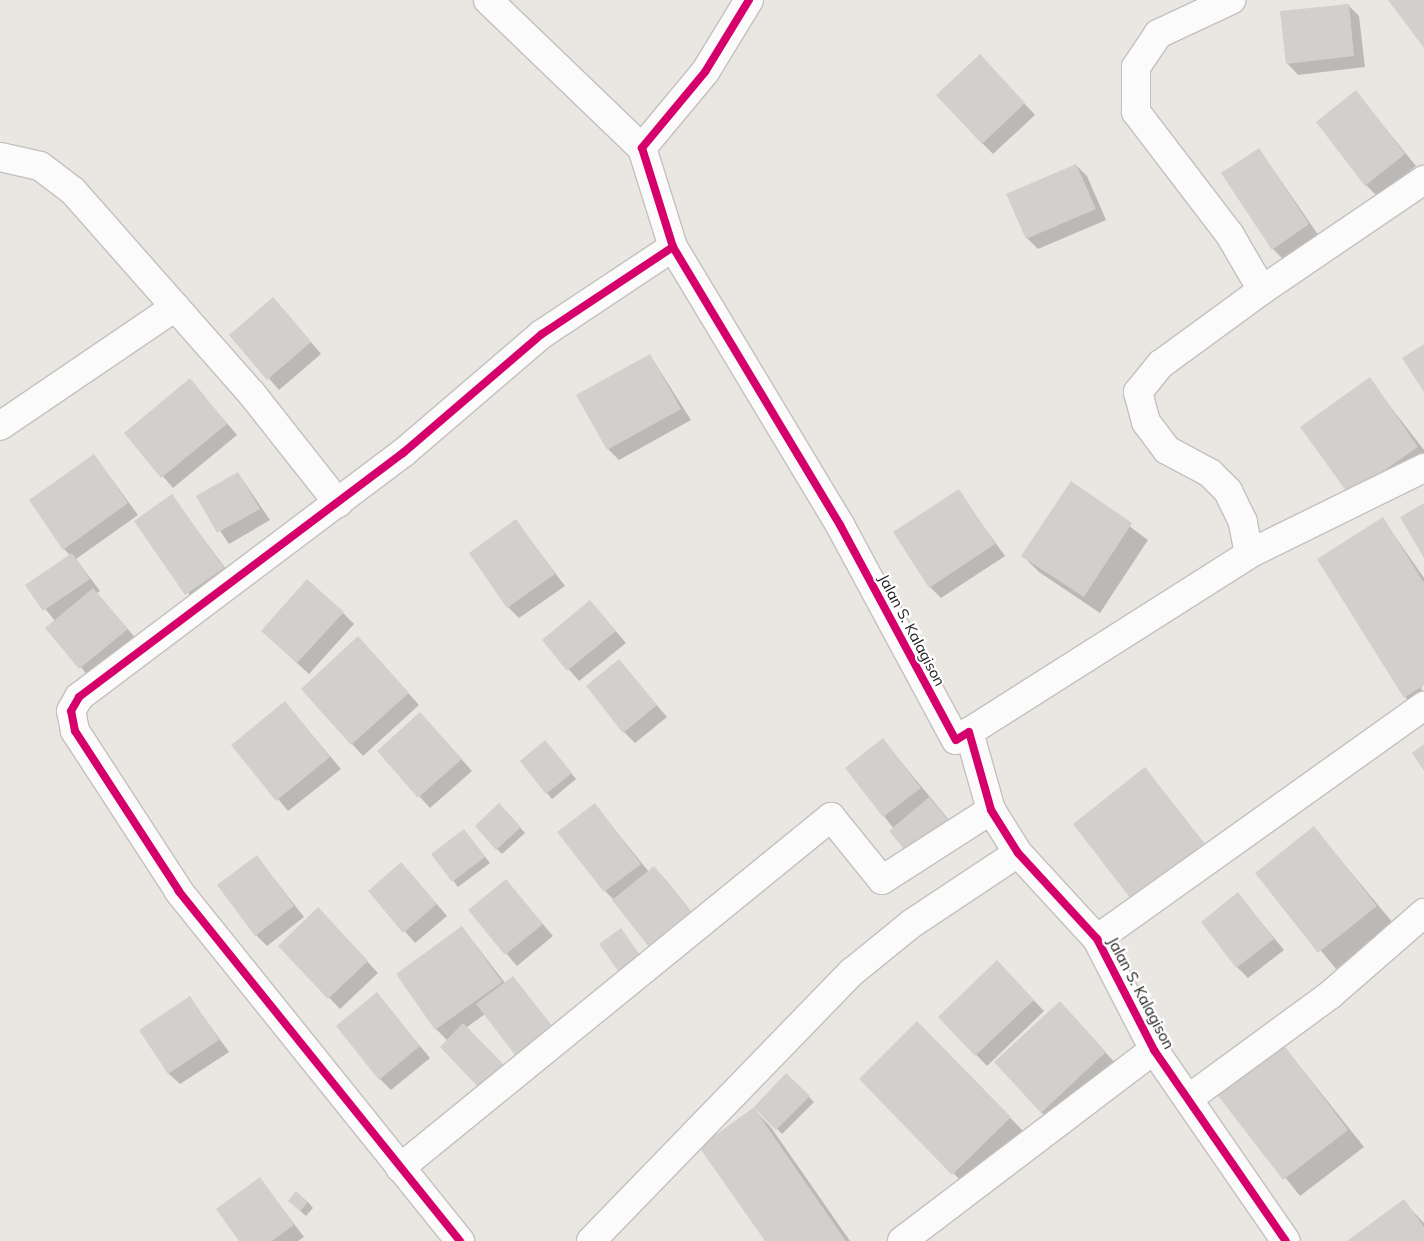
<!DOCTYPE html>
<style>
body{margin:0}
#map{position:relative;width:1424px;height:1241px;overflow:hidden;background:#eae7e3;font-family:Mulish,sans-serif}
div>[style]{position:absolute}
.shadow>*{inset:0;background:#0003}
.building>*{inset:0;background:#d2cfcc}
.roads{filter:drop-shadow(1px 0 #c2c1bf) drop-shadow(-1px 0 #c2c1bf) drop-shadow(0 1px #c2c1bf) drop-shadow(0 -1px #c2c1bf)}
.minor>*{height:28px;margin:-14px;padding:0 14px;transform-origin:14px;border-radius:14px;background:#fcfbfb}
.cycleway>*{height:8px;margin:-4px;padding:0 4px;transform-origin:4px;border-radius:4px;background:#d6006c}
span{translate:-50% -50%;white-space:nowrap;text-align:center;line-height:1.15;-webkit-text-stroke:4.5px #fff;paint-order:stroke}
.street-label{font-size:15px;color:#1b1b1b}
</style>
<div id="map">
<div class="shadow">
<i style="clip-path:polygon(1348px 5px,1359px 16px,1365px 67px,1298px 75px,1287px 63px)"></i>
<i style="clip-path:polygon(991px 67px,1035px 115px,993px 154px,982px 143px)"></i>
<i style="clip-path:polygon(1356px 92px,1416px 166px,1377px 196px,1366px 185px)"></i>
<i style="clip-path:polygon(1259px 149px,1319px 236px,1284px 260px,1273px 249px)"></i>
<i style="clip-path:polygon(1076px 165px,1087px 176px,1106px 220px,1038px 249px,1027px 238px)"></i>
<i style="clip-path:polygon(284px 310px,321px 354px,279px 390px,231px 335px)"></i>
<i style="clip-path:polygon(650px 355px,691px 420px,619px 460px,608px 449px)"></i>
<i style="clip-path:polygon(1369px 379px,1424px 450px,1424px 470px,1350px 494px)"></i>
<i style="clip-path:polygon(190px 380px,237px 435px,173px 488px,126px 433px)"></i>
<i style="clip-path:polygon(94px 455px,138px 515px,76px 559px,100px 591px,97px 593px,138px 641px,91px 679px,47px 628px,55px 621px,27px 586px,70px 555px,64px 549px)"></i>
<i style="clip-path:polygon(238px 473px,270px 520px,229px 544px,197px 497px)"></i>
<i style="clip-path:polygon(1071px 483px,1148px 540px,1100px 613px,1039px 572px,1023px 556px)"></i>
<i style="clip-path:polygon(958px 491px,1005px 556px,941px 598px,930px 587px)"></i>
<i style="clip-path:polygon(171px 495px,234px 580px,197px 605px,136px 521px)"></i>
<i style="clip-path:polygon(1383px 519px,1424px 578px,1421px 713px,1405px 697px)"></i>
<i style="clip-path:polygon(516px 521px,565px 586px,519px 618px,508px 607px)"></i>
<i style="clip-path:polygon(590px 601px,626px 643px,579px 681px,543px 640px)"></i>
<i style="clip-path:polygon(343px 613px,354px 624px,309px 674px,274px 642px)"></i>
<i style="clip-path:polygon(369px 649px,419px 705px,363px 756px,302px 689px)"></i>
<i style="clip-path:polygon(619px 661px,667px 717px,635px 743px,624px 732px)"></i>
<i style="clip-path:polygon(285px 703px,341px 769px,288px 811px,233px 745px)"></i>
<i style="clip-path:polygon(431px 725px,472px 771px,430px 808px,378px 751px)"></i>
<i style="clip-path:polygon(883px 740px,963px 837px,925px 870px,884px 816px)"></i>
<i style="clip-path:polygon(550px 747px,576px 779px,552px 799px,521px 762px)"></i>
<i style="clip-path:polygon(1145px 769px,1216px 858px,1146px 913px)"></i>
<i style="clip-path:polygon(595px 805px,649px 872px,654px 868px,665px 879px,706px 930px,617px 903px,605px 891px,559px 833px)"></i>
<i style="clip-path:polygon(504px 810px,525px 833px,502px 854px,497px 849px)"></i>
<i style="clip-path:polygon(1314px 828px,1393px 923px,1336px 969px,1257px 873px)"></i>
<i style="clip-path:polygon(464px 830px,490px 863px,458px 887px,433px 854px)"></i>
<i style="clip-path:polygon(257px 857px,304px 917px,267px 946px,256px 935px)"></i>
<i style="clip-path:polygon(412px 875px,447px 916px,415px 943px,370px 891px)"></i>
<i style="clip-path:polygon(506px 881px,553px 936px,517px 966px,470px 911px)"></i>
<i style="clip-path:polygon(1238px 894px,1284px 950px,1248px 978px,1237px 967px)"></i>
<i style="clip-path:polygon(329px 920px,378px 973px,340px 1009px,280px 946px)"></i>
<i style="clip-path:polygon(462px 927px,505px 983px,512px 978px,566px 1043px,485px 1014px,448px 1041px,436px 1029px,397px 974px)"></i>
<i style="clip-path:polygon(1008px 973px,1044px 1011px,987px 1066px,940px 1017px)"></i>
<i style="clip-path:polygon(377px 994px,430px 1058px,391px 1090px,380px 1079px)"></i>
<i style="clip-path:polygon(190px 998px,229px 1052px,180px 1084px,168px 1073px)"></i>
<i style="clip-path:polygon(1071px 1014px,1116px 1064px,1052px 1123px,1041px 1112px)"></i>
<i style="clip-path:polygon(917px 1023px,1026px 1134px,970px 1190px,861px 1079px)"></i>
<i style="clip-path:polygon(1282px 1044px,1364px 1147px,1300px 1196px,1218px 1093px)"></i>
<i style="clip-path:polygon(786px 1074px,814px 1102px,782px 1134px,755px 1107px)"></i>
<i style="clip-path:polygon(753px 1109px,770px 1126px,850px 1241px,766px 1241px)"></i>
<i style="clip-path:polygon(260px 1179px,304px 1237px,298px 1241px,240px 1241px)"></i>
<i style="clip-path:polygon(289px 1201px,308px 1202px,313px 1208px,306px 1216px)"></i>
<i style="clip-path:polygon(1403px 1201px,1424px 1223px,1424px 1241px,1349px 1241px)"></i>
</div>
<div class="building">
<i style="clip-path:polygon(1388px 0,1424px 0,1424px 48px)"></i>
<i style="clip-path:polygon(1349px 4px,1354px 56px,1286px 64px,1280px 11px)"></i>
<i style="clip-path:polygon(980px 54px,1025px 103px,982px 144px,936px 95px)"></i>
<i style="clip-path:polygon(1356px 90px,1405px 154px,1365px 186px,1316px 122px)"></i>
<i style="clip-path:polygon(1259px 148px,1309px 224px,1272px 250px,1221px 173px)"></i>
<i style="clip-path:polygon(1076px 164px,1096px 209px,1026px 239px,1006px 194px)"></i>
<i style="clip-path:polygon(273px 297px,311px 342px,267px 380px,229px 335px)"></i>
<i style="clip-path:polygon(1424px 344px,1424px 392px,1402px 358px)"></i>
<i style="clip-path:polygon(650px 354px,681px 409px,607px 450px,576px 395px)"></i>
<i style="clip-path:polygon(1370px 377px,1418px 447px,1349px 495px,1300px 427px)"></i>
<i style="clip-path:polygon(190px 378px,227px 424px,161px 478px,124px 433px)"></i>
<i style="clip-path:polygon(94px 454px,128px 503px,63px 550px,29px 500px)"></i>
<i style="clip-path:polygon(238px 472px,260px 509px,217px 533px,196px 496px)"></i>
<i style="clip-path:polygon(1071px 481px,1132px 523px,1084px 597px,1021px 556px)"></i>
<i style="clip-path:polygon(959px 489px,995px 544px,929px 588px,893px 532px)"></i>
<i style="clip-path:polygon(172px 494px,224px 568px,185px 595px,134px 521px)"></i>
<i style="clip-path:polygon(1424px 503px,1424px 558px,1400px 517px)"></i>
<i style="clip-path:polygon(1383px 517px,1424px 583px,1424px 685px,1404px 698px,1317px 559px)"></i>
<i style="clip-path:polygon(516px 519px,555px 574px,507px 608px,469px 553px)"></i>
<i style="clip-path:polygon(72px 553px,90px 579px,43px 611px,25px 585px)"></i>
<i style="clip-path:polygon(307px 579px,344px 612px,297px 663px,261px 631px)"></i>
<i style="clip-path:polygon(93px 588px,128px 629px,79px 669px,45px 628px)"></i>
<i style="clip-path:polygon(590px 600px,616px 631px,567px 671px,542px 640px)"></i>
<i style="clip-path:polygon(358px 636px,409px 693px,351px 745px,301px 689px)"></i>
<i style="clip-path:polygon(619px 659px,657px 705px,623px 733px,586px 686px)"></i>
<i style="clip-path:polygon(285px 701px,330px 757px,276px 801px,231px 745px)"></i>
<i style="clip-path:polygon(420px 712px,462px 759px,418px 798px,377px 751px)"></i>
<i style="clip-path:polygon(883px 738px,921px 788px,883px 817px,845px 768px)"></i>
<i style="clip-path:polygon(545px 740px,572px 773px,546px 794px,520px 761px)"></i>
<i style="clip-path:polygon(1424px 744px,1424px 771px,1412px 753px)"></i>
<i style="clip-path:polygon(1145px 767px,1206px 846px,1134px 903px,1073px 824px)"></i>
<i style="clip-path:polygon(929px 797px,953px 826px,913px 860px,889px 831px)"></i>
<i style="clip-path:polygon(499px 803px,521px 827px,496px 850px,475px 826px)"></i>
<i style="clip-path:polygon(595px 803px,641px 864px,604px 892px,557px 832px)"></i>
<i style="clip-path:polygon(1314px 826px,1377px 906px,1318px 953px,1255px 873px)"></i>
<i style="clip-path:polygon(464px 829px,485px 857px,452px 882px,431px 854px)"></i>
<i style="clip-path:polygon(257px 855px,294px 906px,255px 936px,217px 885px)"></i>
<i style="clip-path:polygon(401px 862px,437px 904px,403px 933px,368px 891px)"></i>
<i style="clip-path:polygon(654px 866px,696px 918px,653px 952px,612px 900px)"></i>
<i style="clip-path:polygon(506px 879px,543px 924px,505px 955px,468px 910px)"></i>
<i style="clip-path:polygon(1238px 892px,1274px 939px,1236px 968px,1201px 922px)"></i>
<i style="clip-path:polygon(318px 907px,368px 961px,328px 999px,278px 946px)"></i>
<i style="clip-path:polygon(462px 926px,502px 982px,435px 1030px,396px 974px)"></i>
<i style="clip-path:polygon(621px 928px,645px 962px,623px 978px,599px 944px)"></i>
<i style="clip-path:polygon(997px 960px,1034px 1000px,975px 1056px,938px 1017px)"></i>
<i style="clip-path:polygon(513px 976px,556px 1031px,519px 1060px,476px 1004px)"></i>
<i style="clip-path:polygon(377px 992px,420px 1046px,379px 1080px,336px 1026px)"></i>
<i style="clip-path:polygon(190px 996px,219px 1040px,168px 1074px,139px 1030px)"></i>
<i style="clip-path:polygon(1060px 1001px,1106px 1052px,1041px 1113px,994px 1062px)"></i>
<i style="clip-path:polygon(917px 1021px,1011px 1117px,952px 1175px,859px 1079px)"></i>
<i style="clip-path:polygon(463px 1023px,507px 1068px,483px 1092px,440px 1047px)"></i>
<i style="clip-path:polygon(1282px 1043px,1348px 1130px,1283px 1180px,1216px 1093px)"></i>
<i style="clip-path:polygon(786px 1073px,810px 1096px,776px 1130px,754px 1108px,846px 1241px,765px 1241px,699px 1147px,753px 1108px)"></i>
<i style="clip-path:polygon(260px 1177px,294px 1225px,272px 1241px,239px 1241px,216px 1209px)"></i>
<i style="clip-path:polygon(296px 1191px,308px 1202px,300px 1211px,288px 1201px)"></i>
<i style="clip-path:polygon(1404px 1199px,1424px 1227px,1424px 1241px,1347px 1241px)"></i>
</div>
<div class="roads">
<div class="minor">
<i style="left:488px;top:0;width:214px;rotate:43.9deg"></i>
<i style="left:749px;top:0;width:84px;rotate:121.4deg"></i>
<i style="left:705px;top:72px;width:99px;rotate:129.7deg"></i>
<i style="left:642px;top:148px;width:104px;rotate:72.6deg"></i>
<i style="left:673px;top:247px;width:324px;rotate:59deg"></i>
<i style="left:840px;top:525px;width:244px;rotate:61.7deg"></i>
<i style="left:956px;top:740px;width:15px;rotate:-32deg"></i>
<i style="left:969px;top:732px;width:81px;rotate:74.2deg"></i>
<i style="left:991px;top:810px;width:51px;rotate:57.9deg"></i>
<i style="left:1018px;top:853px;width:117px;rotate:47.4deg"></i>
<i style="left:1097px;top:939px;width:125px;rotate:62.8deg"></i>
<i style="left:1154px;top:1050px;width:232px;rotate:55.4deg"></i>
<i style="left:0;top:157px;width:41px;rotate:12.7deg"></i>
<i style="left:40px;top:166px;width:41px;rotate:37.1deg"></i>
<i style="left:73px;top:191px;width:271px;rotate:48.6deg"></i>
<i style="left:252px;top:394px;width:139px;rotate:51.7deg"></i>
<i style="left:1262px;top:290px;width:196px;rotate:-34.2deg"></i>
<i style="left:0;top:426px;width:212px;rotate:-34.2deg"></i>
<i style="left:1249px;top:554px;width:195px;rotate:-26.2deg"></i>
<i style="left:969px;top:732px;width:332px;rotate:-32.4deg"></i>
<i style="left:1249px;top:554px;width:33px;rotate:-101deg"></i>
<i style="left:1243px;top:522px;width:34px;rotate:-116deg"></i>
<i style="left:1228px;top:491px;width:25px;rotate:-135deg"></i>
<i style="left:1210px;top:473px;width:49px;rotate:-151.9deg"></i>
<i style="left:1167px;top:450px;width:35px;rotate:-127deg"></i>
<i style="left:1146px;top:422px;width:31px;rotate:-105deg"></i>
<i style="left:1138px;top:392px;width:36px;rotate:-51deg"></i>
<i style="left:1161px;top:364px;width:125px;rotate:-36.2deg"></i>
<i style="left:1262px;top:290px;width:64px;rotate:-120.2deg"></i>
<i style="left:1230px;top:235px;width:155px;rotate:-127.4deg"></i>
<i style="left:1136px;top:112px;width:45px;rotate:-90deg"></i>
<i style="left:1136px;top:67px;width:40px;rotate:-56deg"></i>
<i style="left:1158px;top:34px;width:81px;rotate:-25deg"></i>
<i style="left:1097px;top:939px;width:402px;rotate:-35.5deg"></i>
<i style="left:1188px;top:1099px;width:176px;rotate:-36.2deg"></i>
<i style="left:1330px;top:995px;width:125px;rotate:-41.1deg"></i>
<i style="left:400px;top:1168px;width:556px;rotate:-39.16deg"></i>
<i style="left:831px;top:817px;width:81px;rotate:51deg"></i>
<i style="left:882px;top:880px;width:130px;rotate:-32.7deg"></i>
<i style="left:460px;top:1241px;width:449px;rotate:-128.8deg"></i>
<i style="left:179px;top:891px;width:191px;rotate:-123deg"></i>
<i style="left:75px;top:731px;width:20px;rotate:-101deg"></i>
<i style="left:71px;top:711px;width:16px;rotate:-60deg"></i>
<i style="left:79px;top:697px;width:406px;rotate:-37deg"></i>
<i style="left:403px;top:453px;width:183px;rotate:-40.6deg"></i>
<i style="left:542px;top:334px;width:157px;rotate:-33.6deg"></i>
<i style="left:591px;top:1241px;width:375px;rotate:-45.9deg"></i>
<i style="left:852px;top:972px;width:76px;rotate:-39.1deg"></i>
<i style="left:911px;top:924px;width:128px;rotate:-33.6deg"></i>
<i style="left:902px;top:1241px;width:316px;rotate:-37.2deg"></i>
</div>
</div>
<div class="cycleway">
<i style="left:749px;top:0;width:84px;rotate:121.4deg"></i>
<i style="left:705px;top:72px;width:99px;rotate:129.7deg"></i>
<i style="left:642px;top:148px;width:104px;rotate:72.6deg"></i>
<i style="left:673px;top:247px;width:324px;rotate:59deg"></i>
<i style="left:840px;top:525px;width:244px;rotate:61.7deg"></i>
<i style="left:956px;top:740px;width:15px;rotate:-32deg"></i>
<i style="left:969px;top:732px;width:81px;rotate:74.2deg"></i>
<i style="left:991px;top:810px;width:51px;rotate:57.9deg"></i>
<i style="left:1018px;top:853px;width:117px;rotate:47.4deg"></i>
<i style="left:1097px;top:939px;width:125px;rotate:62.8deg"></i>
<i style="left:1154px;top:1050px;width:232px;rotate:55.4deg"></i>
<i style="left:460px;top:1241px;width:449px;rotate:-128.8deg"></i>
<i style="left:179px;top:891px;width:191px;rotate:-123deg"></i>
<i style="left:75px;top:731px;width:20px;rotate:-101deg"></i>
<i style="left:71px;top:711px;width:16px;rotate:-60deg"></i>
<i style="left:79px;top:697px;width:406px;rotate:-37deg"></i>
<i style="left:403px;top:453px;width:183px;rotate:-40.6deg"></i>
<i style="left:542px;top:334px;width:157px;rotate:-33.6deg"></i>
</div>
<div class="street-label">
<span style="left:912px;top:630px;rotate:62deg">Jalan S. Kalagison</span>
<span style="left:1141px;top:993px;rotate:62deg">Jalan S. Kalagison</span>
</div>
</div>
